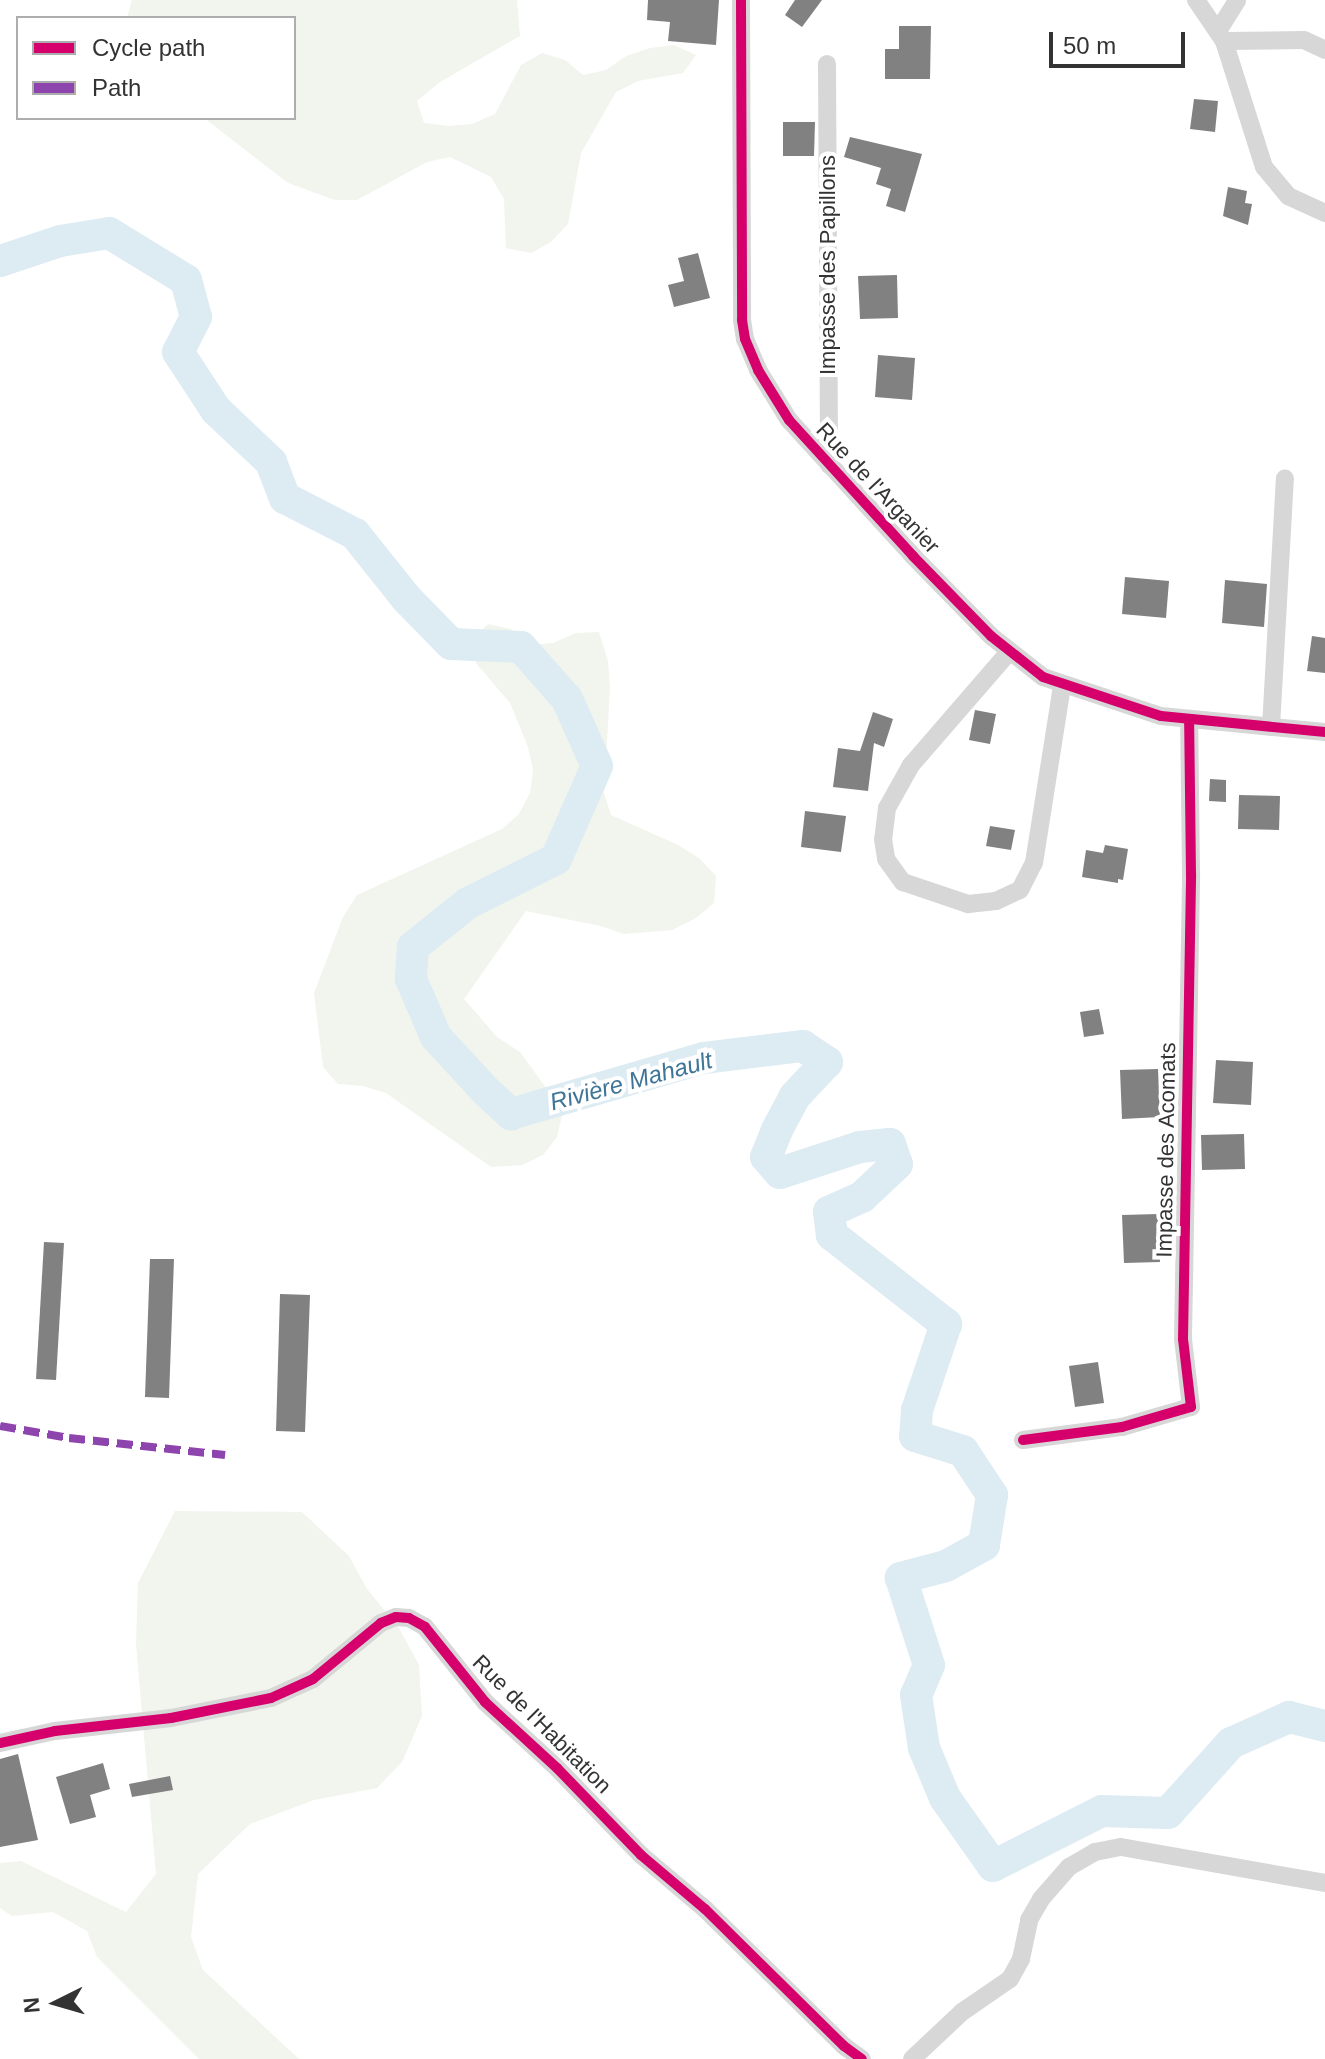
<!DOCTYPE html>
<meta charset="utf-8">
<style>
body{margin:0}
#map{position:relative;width:1325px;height:2059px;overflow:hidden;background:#fff;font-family:Arial,sans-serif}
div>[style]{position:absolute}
.green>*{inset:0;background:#f1f5ed}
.river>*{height:32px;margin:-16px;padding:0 16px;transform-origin:16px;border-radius:16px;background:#ddebf3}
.building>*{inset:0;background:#818181}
.minor>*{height:18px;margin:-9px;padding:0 9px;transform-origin:9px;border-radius:9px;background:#d7d7d7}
.quiet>*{height:8px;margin-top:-4px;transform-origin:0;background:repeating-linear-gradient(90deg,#8e44ad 0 16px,transparent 0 24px)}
.cycleway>*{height:10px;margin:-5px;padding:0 5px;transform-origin:5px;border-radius:5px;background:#d6006c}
span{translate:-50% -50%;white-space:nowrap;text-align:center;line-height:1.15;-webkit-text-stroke:8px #fff;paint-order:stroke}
.street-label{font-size:22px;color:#333}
.water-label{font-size:24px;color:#3f7597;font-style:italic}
.legend{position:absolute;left:16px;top:16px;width:280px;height:104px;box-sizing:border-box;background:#fff;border:2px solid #adadad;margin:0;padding:10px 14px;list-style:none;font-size:24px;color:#333}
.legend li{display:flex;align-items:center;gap:16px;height:40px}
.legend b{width:40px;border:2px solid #adadad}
.north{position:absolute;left:16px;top:1963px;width:80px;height:80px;-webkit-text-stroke:6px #fff;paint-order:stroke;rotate:265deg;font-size:22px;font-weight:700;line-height:32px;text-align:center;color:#333}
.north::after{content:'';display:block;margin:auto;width:28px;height:36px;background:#333;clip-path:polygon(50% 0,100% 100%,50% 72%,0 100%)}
.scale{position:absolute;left:1049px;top:32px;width:136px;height:36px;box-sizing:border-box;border:4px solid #333;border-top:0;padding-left:10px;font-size:24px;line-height:28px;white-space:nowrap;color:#333;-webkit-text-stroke:6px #fff;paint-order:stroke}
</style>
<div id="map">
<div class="green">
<i style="clip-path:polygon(132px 0,517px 0,520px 36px,440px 82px,417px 101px,424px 123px,449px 126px,472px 124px,495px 114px,521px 65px,542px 53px,565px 60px,583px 75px,606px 70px,626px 56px,650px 48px,674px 45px,696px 55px,683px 73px,638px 81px,616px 92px,581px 153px,568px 224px,551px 242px,531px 253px,506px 248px,504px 199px,491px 177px,450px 157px,427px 162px,357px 200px,335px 200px,288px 183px,204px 118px,294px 118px,294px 18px,127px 18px)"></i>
<i style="clip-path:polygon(488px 624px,511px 629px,531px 645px,553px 643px,576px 633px,599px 632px,608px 661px,610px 688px,604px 793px,611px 815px,678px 845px,699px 858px,716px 876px,714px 903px,696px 918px,672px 930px,624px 934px,601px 926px,526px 911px,464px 999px,497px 1037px,520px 1052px,563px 1111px,557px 1137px,543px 1155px,522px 1165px,491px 1167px,386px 1093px,363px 1086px,338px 1084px,323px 1067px,314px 993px,343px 917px,357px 895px,502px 829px,519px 814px,530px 793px,533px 770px,528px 747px,510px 703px,476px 663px,471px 641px)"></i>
<i style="clip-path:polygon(175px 1511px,302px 1512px,349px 1556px,367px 1589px,399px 1628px,419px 1665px,422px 1716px,402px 1762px,377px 1788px,314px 1800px,250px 1824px,198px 1874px,191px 1937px,203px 1970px,299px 2059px,199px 2059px,97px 1957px,87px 1931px,53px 1912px,12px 1916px,0 1908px,0 1863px,21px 1861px,126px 1912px,156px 1874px,136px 1644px,138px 1583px)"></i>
</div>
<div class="river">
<i style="left:0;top:261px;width:63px;rotate:-18.4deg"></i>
<i style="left:60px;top:241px;width:50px;rotate:-9.3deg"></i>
<i style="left:109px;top:233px;width:90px;rotate:31.4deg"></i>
<i style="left:186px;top:280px;width:38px;rotate:75deg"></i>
<i style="left:196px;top:317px;width:39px;rotate:117deg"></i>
<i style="left:178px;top:352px;width:69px;rotate:56.8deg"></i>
<i style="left:216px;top:410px;width:76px;rotate:43.4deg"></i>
<i style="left:271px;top:462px;width:39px;rotate:69deg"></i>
<i style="left:285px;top:498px;width:79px;rotate:27.2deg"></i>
<i style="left:355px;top:534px;width:82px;rotate:51.4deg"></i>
<i style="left:406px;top:598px;width:64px;rotate:45.6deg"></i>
<i style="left:451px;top:644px;width:70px;rotate:2.5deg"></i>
<i style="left:521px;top:647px;width:69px;rotate:48.5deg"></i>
<i style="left:567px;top:699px;width:73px;rotate:65.9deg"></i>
<i style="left:597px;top:766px;width:102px;rotate:113.8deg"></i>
<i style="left:556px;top:859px;width:98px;rotate:153.4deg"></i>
<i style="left:468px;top:903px;width:70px;rotate:141.3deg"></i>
<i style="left:413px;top:947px;width:32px;rotate:94deg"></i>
<i style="left:411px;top:979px;width:63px;rotate:66.7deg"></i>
<i style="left:436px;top:1037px;width:75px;rotate:47.2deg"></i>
<i style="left:487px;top:1092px;width:33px;rotate:43deg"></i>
<i style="left:511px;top:1114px;width:201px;rotate:-16.2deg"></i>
<i style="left:704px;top:1058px;width:100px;rotate:-6.9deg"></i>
<i style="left:803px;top:1046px;width:29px;rotate:34deg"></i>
<i style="left:827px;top:1062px;width:47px;rotate:133.3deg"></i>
<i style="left:795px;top:1096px;width:38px;rotate:118deg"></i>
<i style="left:777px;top:1130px;width:29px;rotate:112deg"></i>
<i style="left:766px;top:1157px;width:21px;rotate:49deg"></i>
<i style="left:780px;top:1173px;width:84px;rotate:-18deg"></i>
<i style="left:860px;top:1147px;width:30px;rotate:-6deg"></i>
<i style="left:890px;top:1144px;width:21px;rotate:71deg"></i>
<i style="left:897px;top:1164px;width:48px;rotate:136.7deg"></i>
<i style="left:862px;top:1197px;width:36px;rotate:156deg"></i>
<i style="left:829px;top:1212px;width:23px;rotate:83deg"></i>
<i style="left:832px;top:1235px;width:145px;rotate:38deg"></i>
<i style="left:946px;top:1324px;width:91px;rotate:108.6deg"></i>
<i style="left:917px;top:1410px;width:26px;rotate:94deg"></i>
<i style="left:915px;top:1436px;width:50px;rotate:17.4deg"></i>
<i style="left:963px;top:1451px;width:53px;rotate:56.6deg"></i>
<i style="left:992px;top:1495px;width:51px;rotate:99.1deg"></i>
<i style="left:984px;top:1545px;width:43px;rotate:151.1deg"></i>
<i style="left:946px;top:1566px;width:47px;rotate:165.1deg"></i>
<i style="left:901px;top:1578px;width:91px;rotate:72.2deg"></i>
<i style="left:929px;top:1665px;width:33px;rotate:113deg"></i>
<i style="left:916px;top:1695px;width:54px;rotate:81.4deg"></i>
<i style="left:924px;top:1748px;width:54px;rotate:67.2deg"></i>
<i style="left:945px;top:1798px;width:83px;rotate:54.8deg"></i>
<i style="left:993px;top:1866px;width:122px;rotate:-26.8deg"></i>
<i style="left:1102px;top:1811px;width:66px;rotate:1.7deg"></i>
<i style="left:1168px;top:1813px;width:94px;rotate:-48deg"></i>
<i style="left:1231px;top:1743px;width:64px;rotate:-24.1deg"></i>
<i style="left:1289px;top:1717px;width:37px;rotate:14deg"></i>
</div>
<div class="building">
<i style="clip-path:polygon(648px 0,719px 0,716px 45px,668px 41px,670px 22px,647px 20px)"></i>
<i style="clip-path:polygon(795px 0,822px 0,802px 27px,785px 15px)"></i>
<i style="clip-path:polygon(899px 26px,931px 26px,930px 79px,885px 79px,885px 49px,899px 49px)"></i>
<i style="clip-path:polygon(1194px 99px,1218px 101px,1215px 132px,1190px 129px)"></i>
<i style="clip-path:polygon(783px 122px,815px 122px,814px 156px,783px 156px)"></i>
<i style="clip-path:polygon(850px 137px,922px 154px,905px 212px,886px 206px,891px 189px,876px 184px,881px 168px,844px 157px)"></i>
<i style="clip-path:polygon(1228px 187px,1247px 191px,1245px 203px,1252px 204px,1248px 225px,1223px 216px)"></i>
<i style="clip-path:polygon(698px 253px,710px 298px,674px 307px,668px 285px,684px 281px,678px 258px)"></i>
<i style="clip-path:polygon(897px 275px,898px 318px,860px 319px,858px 276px)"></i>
<i style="clip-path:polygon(878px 355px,915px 358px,912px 400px,875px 397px)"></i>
<i style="clip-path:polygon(1125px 577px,1169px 581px,1166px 618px,1122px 614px)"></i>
<i style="clip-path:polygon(1225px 580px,1267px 584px,1264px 627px,1222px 623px)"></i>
<i style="clip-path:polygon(1312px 636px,1325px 638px,1325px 673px,1307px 671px)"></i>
<i style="clip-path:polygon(975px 710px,996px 714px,990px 744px,969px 740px)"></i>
<i style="clip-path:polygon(873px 712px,893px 719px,884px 747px,874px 743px,868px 791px,833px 787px,838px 748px,860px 751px)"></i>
<i style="clip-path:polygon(1210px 779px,1226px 780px,1226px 802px,1209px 801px)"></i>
<i style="clip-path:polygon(1239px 795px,1280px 796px,1279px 830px,1238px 829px)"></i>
<i style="clip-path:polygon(805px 811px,846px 816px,841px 852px,801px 847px)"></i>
<i style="clip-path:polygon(990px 826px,1015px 830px,1011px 850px,986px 846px)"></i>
<i style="clip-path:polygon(1105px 845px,1128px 849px,1123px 880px,1118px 879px,1118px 883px,1082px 877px,1086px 850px,1103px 853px)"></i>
<i style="clip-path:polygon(1099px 1009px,1104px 1034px,1084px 1037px,1080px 1012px)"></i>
<i style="clip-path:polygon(1216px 1060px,1253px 1062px,1251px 1105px,1213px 1103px)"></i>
<i style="clip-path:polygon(1158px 1069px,1160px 1117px,1122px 1119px,1120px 1070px)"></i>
<i style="clip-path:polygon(1244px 1134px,1245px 1169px,1202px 1170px,1201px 1135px)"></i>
<i style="clip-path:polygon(1158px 1214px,1160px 1262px,1124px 1263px,1122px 1215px)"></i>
<i style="clip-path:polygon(44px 1242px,64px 1243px,56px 1380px,36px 1379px)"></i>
<i style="clip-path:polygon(150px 1259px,174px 1259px,169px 1398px,145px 1397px)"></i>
<i style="clip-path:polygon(280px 1294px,310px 1295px,305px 1432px,276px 1431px)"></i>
<i style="clip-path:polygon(1098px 1362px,1104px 1403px,1075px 1407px,1069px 1366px)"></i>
<i style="clip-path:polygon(18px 1754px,38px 1840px,0 1847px,0 1759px)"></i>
<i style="clip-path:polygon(103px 1763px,110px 1789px,90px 1795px,96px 1817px,70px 1824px,56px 1777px)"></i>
<i style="clip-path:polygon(170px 1776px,173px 1790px,132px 1797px,129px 1784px)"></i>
</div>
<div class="minor">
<i style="left:741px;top:0;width:320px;rotate:89.8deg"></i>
<i style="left:742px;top:320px;width:19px;rotate:81deg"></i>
<i style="left:745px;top:339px;width:34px;rotate:67deg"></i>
<i style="left:758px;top:370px;width:59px;rotate:58.2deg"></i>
<i style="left:789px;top:420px;width:184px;rotate:47.6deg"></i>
<i style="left:913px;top:556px;width:112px;rotate:45.7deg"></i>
<i style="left:991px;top:636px;width:66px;rotate:38.3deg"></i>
<i style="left:1043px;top:677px;width:124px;rotate:18.3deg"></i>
<i style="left:1161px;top:716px;width:165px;rotate:5.6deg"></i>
<i style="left:1196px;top:0;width:50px;rotate:55.7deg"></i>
<i style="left:1224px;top:41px;width:132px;rotate:72.4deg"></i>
<i style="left:1264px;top:167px;width:38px;rotate:50deg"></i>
<i style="left:1288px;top:196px;width:41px;rotate:24.7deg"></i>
<i style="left:1218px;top:31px;width:36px;rotate:-58deg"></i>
<i style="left:1224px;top:41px;width:80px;rotate:-0.7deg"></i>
<i style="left:1304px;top:40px;width:23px;rotate:25deg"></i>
<i style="left:827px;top:64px;width:401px;rotate:89.7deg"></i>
<i style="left:1009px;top:652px;width:150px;rotate:130.9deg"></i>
<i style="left:911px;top:765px;width:49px;rotate:119.2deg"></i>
<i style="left:887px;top:808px;width:31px;rotate:97deg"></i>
<i style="left:883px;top:839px;width:20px;rotate:81deg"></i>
<i style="left:886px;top:859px;width:29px;rotate:54deg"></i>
<i style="left:903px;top:882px;width:69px;rotate:18.7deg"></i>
<i style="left:968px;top:904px;width:28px;rotate:-6deg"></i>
<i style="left:996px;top:901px;width:26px;rotate:-25deg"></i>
<i style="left:1020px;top:890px;width:30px;rotate:-63deg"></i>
<i style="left:1034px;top:863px;width:179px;rotate:-81deg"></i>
<i style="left:1271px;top:727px;width:249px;rotate:-86.8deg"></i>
<i style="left:1023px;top:1440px;width:100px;rotate:-7.5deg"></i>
<i style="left:1122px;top:1427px;width:72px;rotate:-16.2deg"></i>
<i style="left:1191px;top:1407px;width:68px;rotate:-96.7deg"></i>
<i style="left:1183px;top:1339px;width:465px;rotate:-89deg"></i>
<i style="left:1191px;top:874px;width:154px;rotate:-90.7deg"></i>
<i style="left:0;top:1743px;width:56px;rotate:-12.3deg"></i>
<i style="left:55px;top:1731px;width:117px;rotate:-6.4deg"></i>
<i style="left:171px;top:1718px;width:102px;rotate:-11.3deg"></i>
<i style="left:271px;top:1698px;width:46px;rotate:-24.3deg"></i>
<i style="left:313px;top:1679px;width:88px;rotate:-39.5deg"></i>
<i style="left:381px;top:1623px;width:16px;rotate:-22deg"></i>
<i style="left:396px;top:1617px;width:13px;rotate:4deg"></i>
<i style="left:409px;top:1618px;width:18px;rotate:29deg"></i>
<i style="left:425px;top:1627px;width:96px;rotate:51.3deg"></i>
<i style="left:485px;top:1702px;width:98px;rotate:42.5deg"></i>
<i style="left:557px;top:1768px;width:121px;rotate:46deg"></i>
<i style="left:641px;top:1855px;width:84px;rotate:40.2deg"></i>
<i style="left:705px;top:1909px;width:195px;rotate:44.6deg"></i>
<i style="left:844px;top:2046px;width:22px;rotate:36deg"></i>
<i style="left:912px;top:2059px;width:69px;rotate:-43.2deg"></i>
<i style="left:962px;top:2012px;width:58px;rotate:-34.5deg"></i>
<i style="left:1010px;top:1979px;width:23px;rotate:-61deg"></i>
<i style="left:1021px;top:1959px;width:40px;rotate:-78deg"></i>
<i style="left:1029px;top:1920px;width:24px;rotate:-60deg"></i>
<i style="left:1041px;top:1899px;width:43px;rotate:-48.8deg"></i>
<i style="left:1069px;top:1867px;width:30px;rotate:-30deg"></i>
<i style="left:1095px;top:1852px;width:26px;rotate:-11deg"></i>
<i style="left:1121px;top:1847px;width:207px;rotate:10deg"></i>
</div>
<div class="quiet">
<i style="left:0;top:1426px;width:70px;rotate:9.9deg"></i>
<i style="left:69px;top:1438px;width:157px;rotate:6.2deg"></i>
</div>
<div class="cycleway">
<i style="left:741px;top:0;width:320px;rotate:89.8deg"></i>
<i style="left:742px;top:320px;width:19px;rotate:81deg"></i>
<i style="left:745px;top:339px;width:34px;rotate:67deg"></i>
<i style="left:758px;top:370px;width:59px;rotate:58.2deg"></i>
<i style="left:789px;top:420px;width:184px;rotate:47.6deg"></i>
<i style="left:913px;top:556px;width:112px;rotate:45.7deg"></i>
<i style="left:991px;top:636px;width:66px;rotate:38.3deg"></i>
<i style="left:1043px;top:677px;width:124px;rotate:18.3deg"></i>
<i style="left:1161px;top:716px;width:165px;rotate:5.6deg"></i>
<i style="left:1023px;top:1440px;width:100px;rotate:-7.5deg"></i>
<i style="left:1122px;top:1427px;width:72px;rotate:-16.2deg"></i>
<i style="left:1191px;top:1407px;width:68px;rotate:-96.7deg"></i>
<i style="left:1183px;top:1339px;width:465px;rotate:-89deg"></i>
<i style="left:1191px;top:874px;width:154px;rotate:-90.7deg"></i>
<i style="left:0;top:1743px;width:56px;rotate:-12.3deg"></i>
<i style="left:55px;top:1731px;width:117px;rotate:-6.4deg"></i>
<i style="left:171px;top:1718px;width:102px;rotate:-11.3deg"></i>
<i style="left:271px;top:1698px;width:46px;rotate:-24.3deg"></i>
<i style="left:313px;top:1679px;width:88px;rotate:-39.5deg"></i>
<i style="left:381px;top:1623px;width:16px;rotate:-22deg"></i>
<i style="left:396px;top:1617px;width:13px;rotate:4deg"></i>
<i style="left:409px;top:1618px;width:18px;rotate:29deg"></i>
<i style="left:425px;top:1627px;width:96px;rotate:51.3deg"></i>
<i style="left:485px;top:1702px;width:98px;rotate:42.5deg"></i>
<i style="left:557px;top:1768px;width:121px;rotate:46deg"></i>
<i style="left:641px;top:1855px;width:84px;rotate:40.2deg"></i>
<i style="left:705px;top:1909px;width:195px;rotate:44.6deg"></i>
<i style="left:844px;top:2046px;width:22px;rotate:36deg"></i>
</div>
<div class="street-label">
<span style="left:828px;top:265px;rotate:-90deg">Impasse des Papillons</span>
<span style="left:878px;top:488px;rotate:47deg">Rue de l'Arganier</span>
<span style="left:1166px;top:1150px;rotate:-89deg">Impasse des Acomats</span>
<span style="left:542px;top:1724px;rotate:45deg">Rue de l'Habitation</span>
</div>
<div class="water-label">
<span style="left:631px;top:1081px;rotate:-15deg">Rivière Mahault</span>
</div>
<ul class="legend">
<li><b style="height:10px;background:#d6006c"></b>Cycle path</li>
<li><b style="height:10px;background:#8e44ad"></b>Path</li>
</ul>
<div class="north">N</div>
<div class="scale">50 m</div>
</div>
